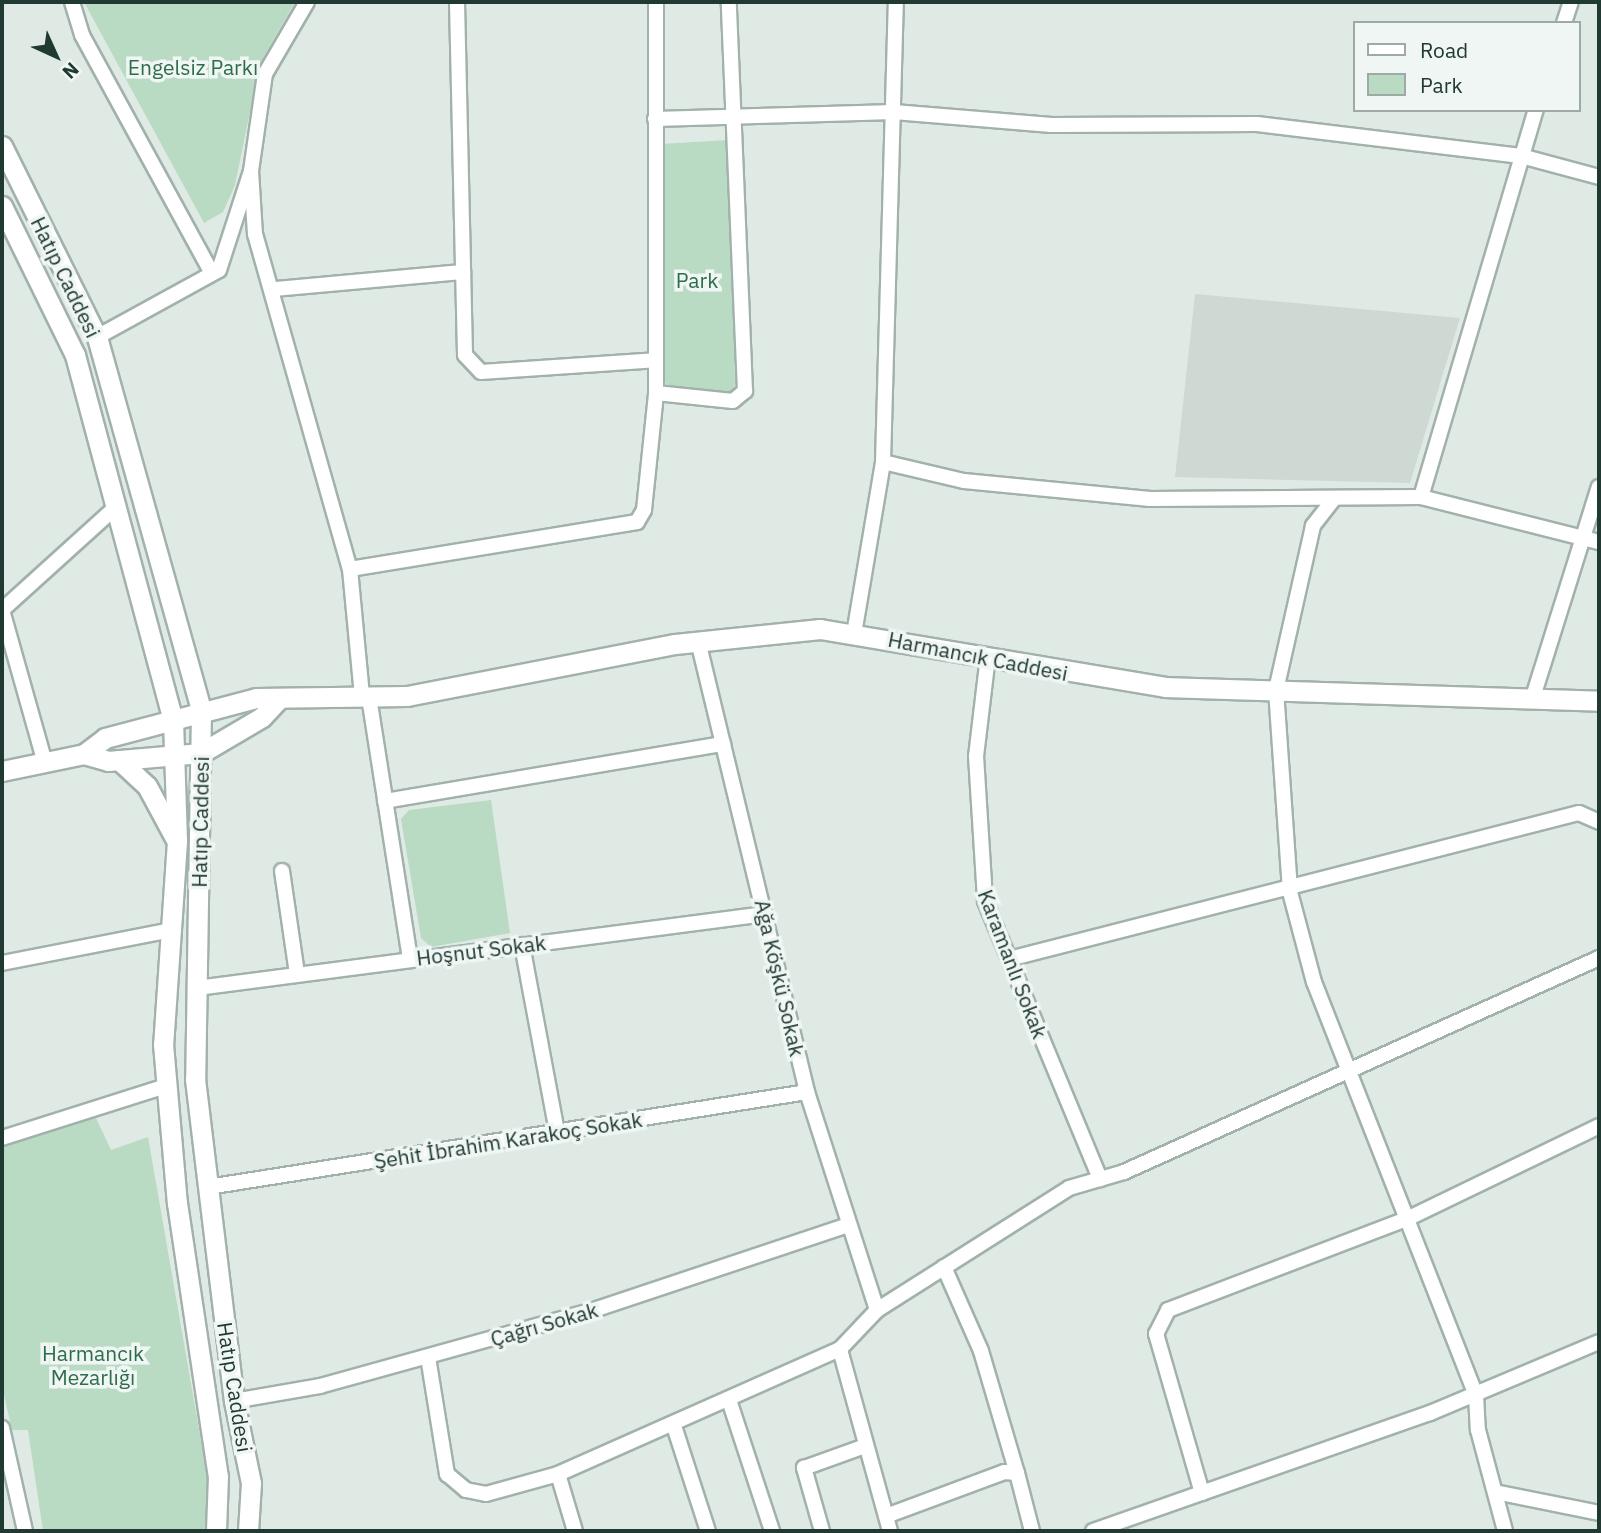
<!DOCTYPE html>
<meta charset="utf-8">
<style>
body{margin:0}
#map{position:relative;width:1601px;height:1533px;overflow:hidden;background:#dfeae5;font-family:"IBM Plex Sans",sans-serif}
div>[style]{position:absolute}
.built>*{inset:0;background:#ced9d4}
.green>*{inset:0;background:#b9dac3}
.roads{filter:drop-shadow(2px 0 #a2b1ac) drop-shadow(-2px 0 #a2b1ac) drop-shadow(0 2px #a2b1ac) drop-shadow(0 -2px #a2b1ac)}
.street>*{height:14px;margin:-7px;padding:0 7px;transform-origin:7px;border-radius:7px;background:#fff}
.secondary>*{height:19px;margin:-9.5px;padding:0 9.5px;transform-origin:9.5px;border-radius:9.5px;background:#fff}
span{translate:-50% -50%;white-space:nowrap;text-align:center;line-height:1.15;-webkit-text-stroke:7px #eff6f3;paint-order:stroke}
.park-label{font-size:21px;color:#2e6d49}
.street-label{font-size:21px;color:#213933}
.frame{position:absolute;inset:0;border:4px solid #213933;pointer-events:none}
.legend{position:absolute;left:1353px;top:21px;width:228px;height:91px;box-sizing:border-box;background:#eff6f3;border:2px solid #9daaa6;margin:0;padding:9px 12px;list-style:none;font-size:21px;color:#213933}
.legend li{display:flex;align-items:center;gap:14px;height:35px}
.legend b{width:35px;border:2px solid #9daaa6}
.north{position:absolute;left:21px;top:21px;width:70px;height:70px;-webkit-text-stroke:5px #eff6f3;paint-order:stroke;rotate:135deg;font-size:19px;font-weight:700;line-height:28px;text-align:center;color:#213933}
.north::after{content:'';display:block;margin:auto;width:24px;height:32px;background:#213933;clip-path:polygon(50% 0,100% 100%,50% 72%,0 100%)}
</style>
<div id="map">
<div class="built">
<i style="clip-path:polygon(1195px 294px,1460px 318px,1410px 483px,1175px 477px)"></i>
</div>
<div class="green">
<i style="clip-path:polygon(84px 2px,295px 2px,260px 63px,235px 185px,223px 212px,204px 223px)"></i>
<i style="clip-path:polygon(729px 140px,735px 384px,731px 393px,669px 389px,662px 377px,661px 144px)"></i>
<i style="clip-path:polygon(491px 800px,510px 933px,431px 947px,421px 938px,401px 819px,409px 810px)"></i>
<i style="clip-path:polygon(95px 1116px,111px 1150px,148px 1137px,209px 1487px,209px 1531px,43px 1531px,28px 1430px,12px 1430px,2px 1386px,2px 1146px)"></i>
</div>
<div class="roads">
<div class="street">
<i style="left:72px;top:2px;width:34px;rotate:73deg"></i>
<i style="left:82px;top:35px;width:271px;rotate:61.4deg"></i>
<i style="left:457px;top:2px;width:353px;rotate:88.7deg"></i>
<i style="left:465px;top:355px;width:23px;rotate:47deg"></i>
<i style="left:481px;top:372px;width:174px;rotate:-3.9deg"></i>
<i style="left:1564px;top:23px;width:22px;rotate:-72deg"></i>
<i style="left:655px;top:119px;width:239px;rotate:-1.7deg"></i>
<i style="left:894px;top:112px;width:158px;rotate:4.7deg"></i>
<i style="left:1051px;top:125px;width:206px;rotate:-0.3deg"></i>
<i style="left:1257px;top:124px;width:266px;rotate:6.9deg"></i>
<i style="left:1521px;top:156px;width:81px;rotate:15.1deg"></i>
<i style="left:251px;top:171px;width:63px;rotate:86.4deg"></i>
<i style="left:255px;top:234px;width:348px;rotate:74.2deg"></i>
<i style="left:350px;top:569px;width:129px;rotate:84.6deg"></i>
<i style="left:275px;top:289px;width:189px;rotate:-5.2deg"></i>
<i style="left:97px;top:337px;width:139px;rotate:-28.8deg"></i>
<i style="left:219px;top:270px;width:104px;rotate:-72.1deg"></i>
<i style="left:251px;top:171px;width:98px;rotate:-81.8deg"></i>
<i style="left:265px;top:74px;width:83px;rotate:-59.7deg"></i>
<i style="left:656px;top:393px;width:77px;rotate:5.9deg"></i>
<i style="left:733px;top:401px;width:16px;rotate:-40deg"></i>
<i style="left:745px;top:391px;width:389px;rotate:-92.4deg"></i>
<i style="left:883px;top:462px;width:83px;rotate:13.2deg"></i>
<i style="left:964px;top:481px;width:187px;rotate:5.5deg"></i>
<i style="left:1150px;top:499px;width:271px;rotate:-0.4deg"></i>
<i style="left:1421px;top:497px;width:184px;rotate:14.2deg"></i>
<i style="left:1421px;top:497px;width:404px;rotate:-73.5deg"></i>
<i style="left:1333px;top:500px;width:33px;rotate:128deg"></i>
<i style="left:1313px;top:526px;width:168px;rotate:102.7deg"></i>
<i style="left:1276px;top:690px;width:202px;rotate:86deg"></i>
<i style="left:1290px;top:892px;width:93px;rotate:75.1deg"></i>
<i style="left:1314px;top:982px;width:444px;rotate:68.6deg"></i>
<i style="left:1476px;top:1395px;width:35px;rotate:87deg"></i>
<i style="left:1478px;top:1430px;width:105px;rotate:75deg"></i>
<i style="left:350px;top:569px;width:291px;rotate:-9.3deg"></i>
<i style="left:637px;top:522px;width:14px;rotate:-60deg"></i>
<i style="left:644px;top:510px;width:118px;rotate:-84.1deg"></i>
<i style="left:656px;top:393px;width:391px;rotate:-90deg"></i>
<i style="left:854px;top:634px;width:174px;rotate:-80.4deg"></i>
<i style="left:883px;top:462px;width:460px;rotate:-88.4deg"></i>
<i style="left:698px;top:641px;width:464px;rotate:76.4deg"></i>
<i style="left:807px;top:1092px;width:229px;rotate:72.2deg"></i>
<i style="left:988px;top:656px;width:101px;rotate:96.8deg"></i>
<i style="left:976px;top:756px;width:145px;rotate:86.4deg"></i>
<i style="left:985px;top:901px;width:301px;rotate:67.5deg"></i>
<i style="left:369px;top:697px;width:265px;rotate:81.1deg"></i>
<i style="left:1533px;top:697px;width:220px;rotate:-72.6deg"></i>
<i style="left:45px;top:763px;width:159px;rotate:-105.7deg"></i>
<i style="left:2px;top:610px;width:154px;rotate:-42.1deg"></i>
<i style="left:385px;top:801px;width:343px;rotate:-9.6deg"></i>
<i style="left:282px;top:871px;width:104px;rotate:81.7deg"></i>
<i style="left:522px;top:945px;width:190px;rotate:79.4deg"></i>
<i style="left:1009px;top:959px;width:588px;rotate:-14.37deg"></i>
<i style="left:1579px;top:813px;width:22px;rotate:24deg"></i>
<i style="left:2px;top:963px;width:172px;rotate:-11deg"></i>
<i style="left:197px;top:988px;width:573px;rotate:-7.42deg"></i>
<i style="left:2px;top:1138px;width:172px;rotate:-17.6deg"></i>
<i style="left:208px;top:1187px;width:606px;rotate:-9.01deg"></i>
<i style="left:944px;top:1267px;width:92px;rotate:66.2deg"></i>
<i style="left:981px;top:1351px;width:127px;rotate:73.6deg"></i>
<i style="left:428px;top:1357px;width:119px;rotate:80.8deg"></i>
<i style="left:447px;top:1474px;width:25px;rotate:40deg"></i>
<i style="left:466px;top:1490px;width:20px;rotate:11deg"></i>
<i style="left:486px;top:1494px;width:75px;rotate:-15.5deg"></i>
<i style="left:558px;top:1474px;width:308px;rotate:-23.9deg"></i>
<i style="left:234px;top:1401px;width:87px;rotate:-9.9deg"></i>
<i style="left:320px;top:1386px;width:281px;rotate:-15.5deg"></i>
<i style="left:591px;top:1311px;width:271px;rotate:-18.5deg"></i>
<i style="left:730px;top:1403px;width:135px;rotate:71.8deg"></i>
<i style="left:674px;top:1426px;width:110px;rotate:72.1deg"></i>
<i style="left:2px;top:1428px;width:106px;rotate:77.4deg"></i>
<i style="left:558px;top:1474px;width:59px;rotate:73.4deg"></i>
<i style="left:1495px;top:1492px;width:106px;rotate:11.4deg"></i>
<i style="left:1202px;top:1493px;width:166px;rotate:-106.1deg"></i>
<i style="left:1156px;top:1334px;width:27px;rotate:-63deg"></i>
<i style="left:1168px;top:1310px;width:258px;rotate:-20.9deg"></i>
<i style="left:1409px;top:1218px;width:211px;rotate:-25.8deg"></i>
<i style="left:886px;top:1516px;width:126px;rotate:-20.4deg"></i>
<i style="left:1004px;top:1472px;width:13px;rotate:4deg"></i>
<i style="left:1017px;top:1473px;width:60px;rotate:75.5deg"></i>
<i style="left:822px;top:1531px;width:66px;rotate:-105.9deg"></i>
<i style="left:804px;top:1468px;width:65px;rotate:-19.8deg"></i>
<i style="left:890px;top:1531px;width:189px;rotate:-105.4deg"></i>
<i style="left:840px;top:1349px;width:54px;rotate:-46.5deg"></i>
<i style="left:877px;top:1310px;width:227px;rotate:-32.4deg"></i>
<i style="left:1069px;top:1188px;width:57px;rotate:-16.2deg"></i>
<i style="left:1124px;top:1172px;width:521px;rotate:-24.25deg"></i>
<i style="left:1093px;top:1531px;width:357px;rotate:-19.3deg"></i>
<i style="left:1430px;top:1413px;width:183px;rotate:-22.8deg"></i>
</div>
<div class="secondary">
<i style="left:2px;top:146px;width:213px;rotate:63.6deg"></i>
<i style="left:97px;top:337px;width:387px;rotate:74.4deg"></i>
<i style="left:201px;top:710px;width:369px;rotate:90.9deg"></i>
<i style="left:195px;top:1079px;width:324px;rotate:83.1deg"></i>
<i style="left:234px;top:1401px;width:84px;rotate:78.3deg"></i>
<i style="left:251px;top:1483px;width:48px;rotate:93.6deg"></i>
<i style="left:2px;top:206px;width:166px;rotate:63.9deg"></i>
<i style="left:75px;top:355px;width:378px;rotate:75deg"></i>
<i style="left:173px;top:720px;width:121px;rotate:88.1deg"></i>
<i style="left:177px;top:841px;width:203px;rotate:93.9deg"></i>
<i style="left:163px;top:1044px;width:160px;rotate:85deg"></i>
<i style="left:177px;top:1203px;width:276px;rotate:81.5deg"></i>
<i style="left:218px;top:1476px;width:55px;rotate:92.1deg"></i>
<i style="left:84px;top:754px;width:25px;rotate:16deg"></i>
<i style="left:108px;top:761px;width:93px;rotate:-4.9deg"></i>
<i style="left:201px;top:753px;width:71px;rotate:-30.5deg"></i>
<i style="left:262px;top:717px;width:23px;rotate:-47deg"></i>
<i style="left:119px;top:760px;width:38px;rotate:43deg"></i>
<i style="left:147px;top:786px;width:59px;rotate:61.7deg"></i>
<i style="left:2px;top:771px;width:84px;rotate:-11.7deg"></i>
<i style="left:84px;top:754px;width:26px;rotate:-37deg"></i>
<i style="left:105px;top:738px;width:156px;rotate:-14.8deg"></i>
<i style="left:256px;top:698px;width:151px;rotate:-0.8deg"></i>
<i style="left:407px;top:696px;width:273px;rotate:-11deg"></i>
<i style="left:675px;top:644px;width:146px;rotate:-5.9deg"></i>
<i style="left:820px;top:629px;width:350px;rotate:9.5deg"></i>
<i style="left:1165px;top:687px;width:434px;rotate:1.8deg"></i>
</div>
</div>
<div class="park-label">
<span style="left:193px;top:67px">Engelsiz Parkı</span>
<span style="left:697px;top:280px">Park</span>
<span style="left:93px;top:1365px">Harmancık<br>Mezarlığı</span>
</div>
<div class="street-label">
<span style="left:66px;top:277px;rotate:64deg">Hatıp Caddesi</span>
<span style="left:978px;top:656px;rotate:11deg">Harmancık Caddesi</span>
<span style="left:200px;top:822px;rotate:-89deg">Hatıp Caddesi</span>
<span style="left:481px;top:950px;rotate:-7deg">Hoşnut Sokak</span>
<span style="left:1013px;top:964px;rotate:69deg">Karamanlı Sokak</span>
<span style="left:780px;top:978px;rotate:77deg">Ağa Köşkü Sokak</span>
<span style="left:508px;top:1140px;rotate:-9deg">Şehit İbrahim Karakoç Sokak</span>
<span style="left:544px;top:1324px;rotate:-16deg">Çağrı Sokak</span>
<span style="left:235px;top:1387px;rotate:81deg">Hatıp Caddesi</span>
</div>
<div class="frame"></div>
<ul class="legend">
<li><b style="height:9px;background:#fff"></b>Road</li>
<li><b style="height:19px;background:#b9dac3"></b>Park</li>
</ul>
<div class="north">N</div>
</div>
